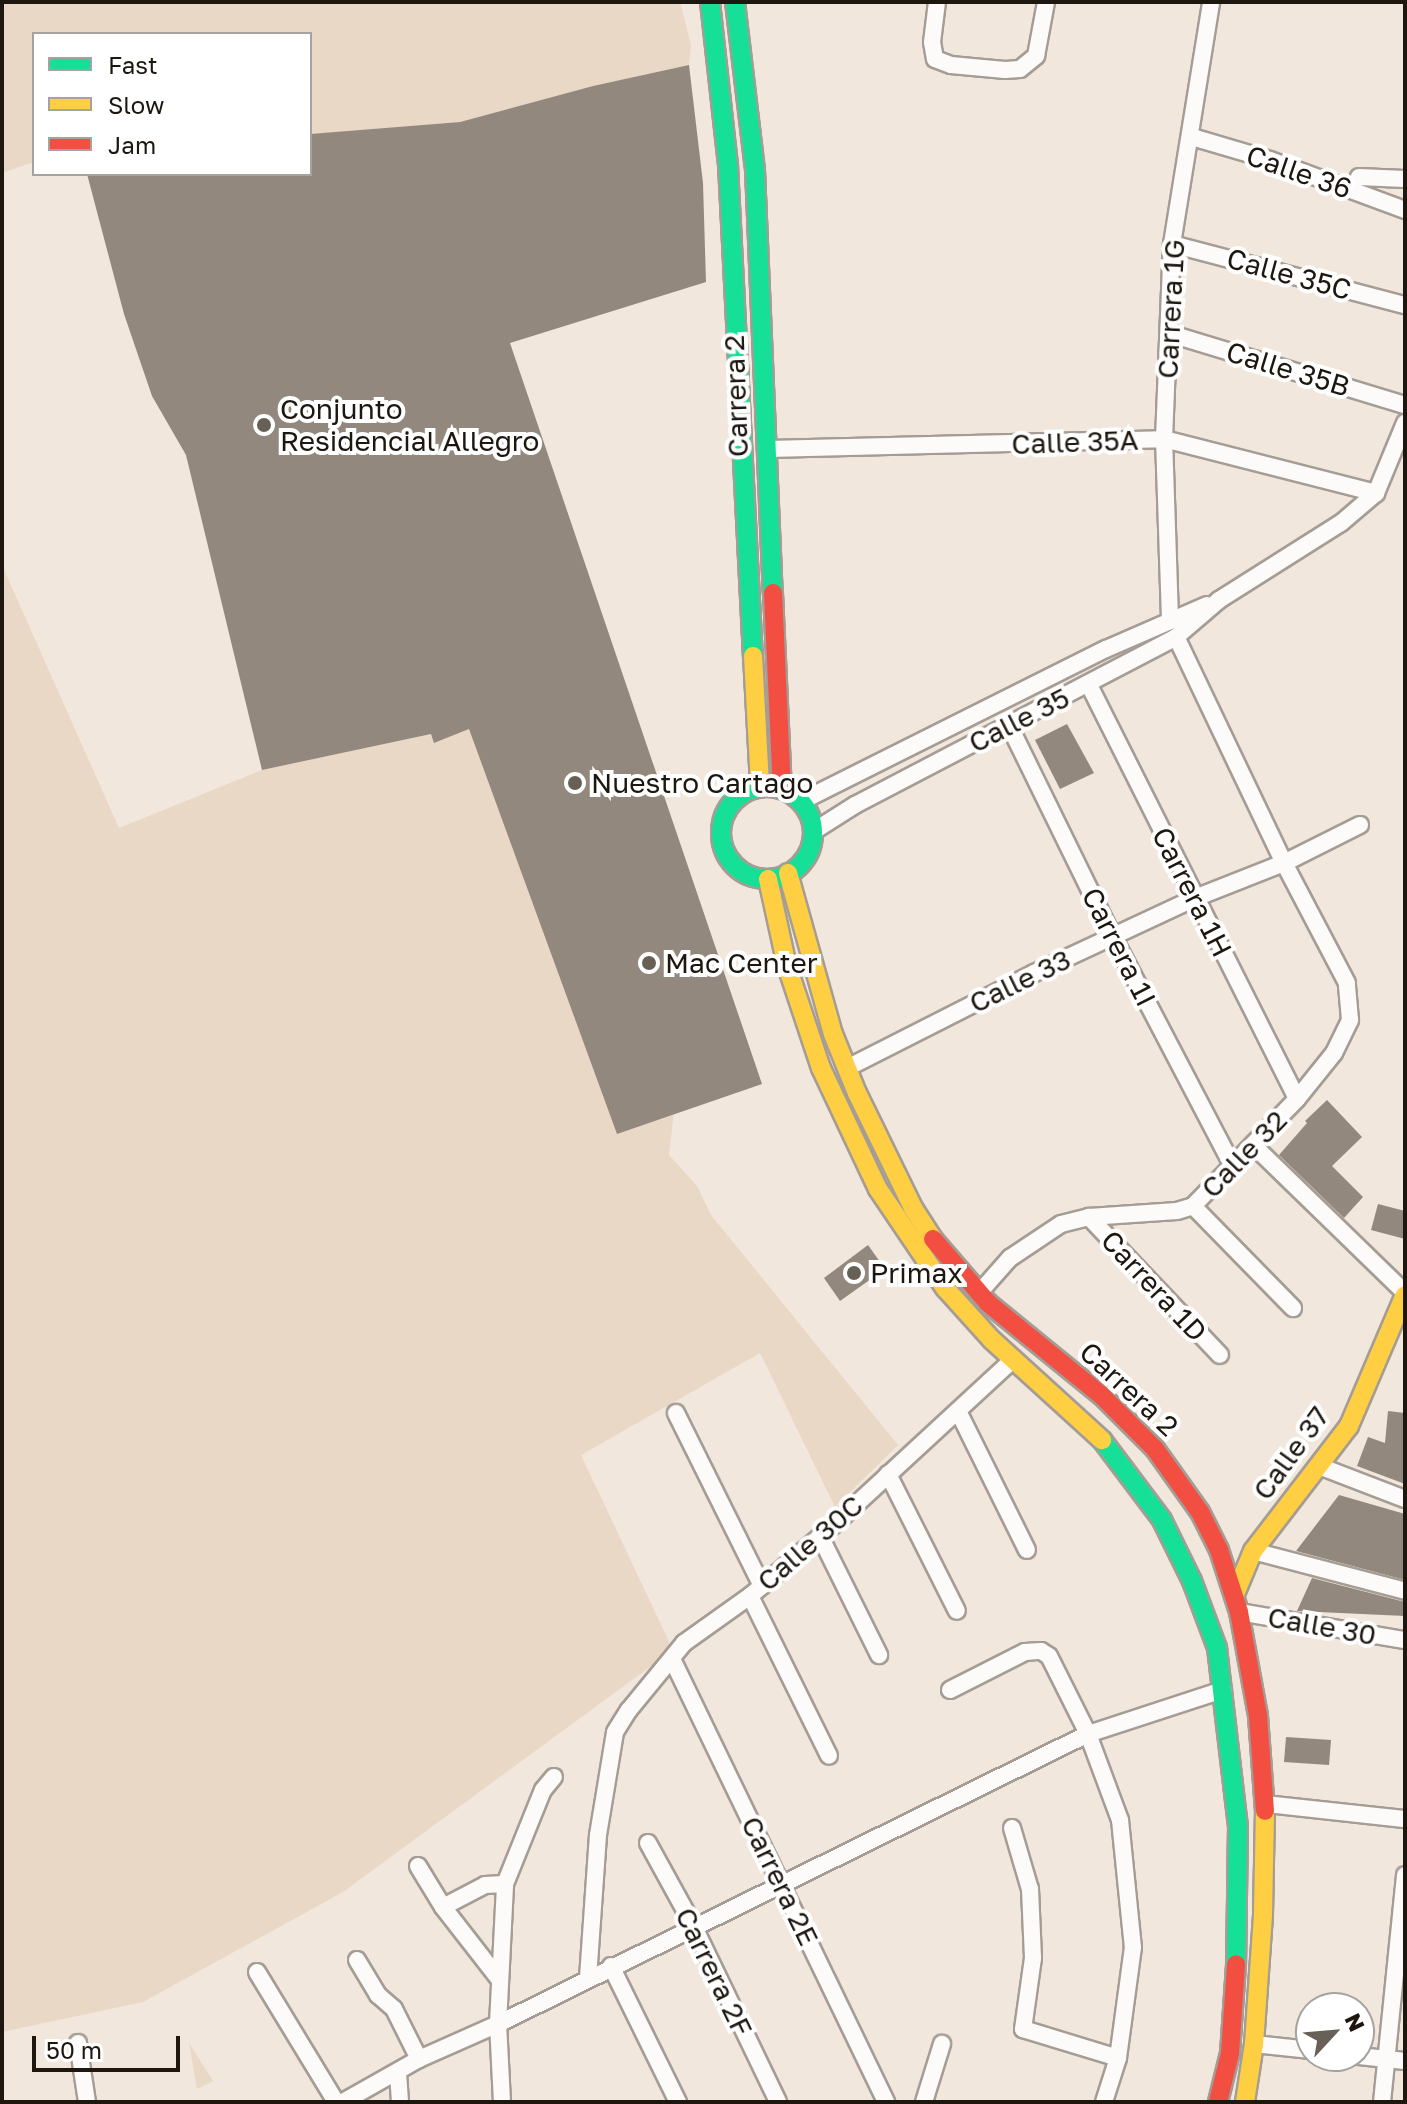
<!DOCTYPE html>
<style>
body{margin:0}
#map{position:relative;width:1407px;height:2104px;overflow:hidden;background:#f1e7dc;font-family:"Golos Text",sans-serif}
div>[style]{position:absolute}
.green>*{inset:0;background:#e9d8c5}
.building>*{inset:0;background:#92887d}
.roads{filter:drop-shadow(2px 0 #a59d95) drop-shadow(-2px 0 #a59d95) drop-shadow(0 2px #a59d95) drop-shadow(0 -2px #a59d95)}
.street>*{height:16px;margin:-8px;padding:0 8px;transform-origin:8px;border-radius:8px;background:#fdfbfa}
.fast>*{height:18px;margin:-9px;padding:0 9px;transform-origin:9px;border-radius:9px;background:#16e098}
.fast>.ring{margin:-9px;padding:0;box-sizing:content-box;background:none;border:18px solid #16e098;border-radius:50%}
.slow>*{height:18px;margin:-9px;padding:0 9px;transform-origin:9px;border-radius:9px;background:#ffcf43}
.jam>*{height:18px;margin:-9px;padding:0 9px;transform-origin:9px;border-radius:9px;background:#f24e42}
.dots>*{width:22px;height:22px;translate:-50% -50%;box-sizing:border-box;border:4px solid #fff;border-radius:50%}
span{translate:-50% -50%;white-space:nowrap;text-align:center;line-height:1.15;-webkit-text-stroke:8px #fff;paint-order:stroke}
.street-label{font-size:28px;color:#1d1710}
.poi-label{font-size:28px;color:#1d1710}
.left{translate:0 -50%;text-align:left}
.frame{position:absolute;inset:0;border:4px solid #1d1710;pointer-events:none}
.legend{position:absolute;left:32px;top:32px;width:280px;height:144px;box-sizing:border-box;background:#fff;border:2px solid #a5a29f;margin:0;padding:10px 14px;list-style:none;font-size:24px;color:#1d1710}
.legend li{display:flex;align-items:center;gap:16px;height:40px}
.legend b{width:40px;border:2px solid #a5a29f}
.north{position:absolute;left:1295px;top:1992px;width:80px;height:80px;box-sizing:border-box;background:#fff;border:2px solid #a5a29f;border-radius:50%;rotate:64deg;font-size:22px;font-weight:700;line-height:32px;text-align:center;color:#1d1710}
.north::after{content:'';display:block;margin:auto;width:28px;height:36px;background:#676057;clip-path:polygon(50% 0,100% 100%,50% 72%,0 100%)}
.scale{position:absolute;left:32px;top:2036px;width:148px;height:36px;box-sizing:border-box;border:4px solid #1d1710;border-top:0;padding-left:10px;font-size:24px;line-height:28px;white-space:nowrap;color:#1d1710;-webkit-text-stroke:6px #fff;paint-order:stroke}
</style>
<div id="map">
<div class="green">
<i style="clip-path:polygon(2px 2px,680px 2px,691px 45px,689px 65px,593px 86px,460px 122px,310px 134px,310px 34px,34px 34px,34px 162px,2px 173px)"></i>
<i style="clip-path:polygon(2px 565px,119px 828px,262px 770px,431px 734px,435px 743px,469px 729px,674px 1111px,669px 1155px,697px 1186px,711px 1215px,898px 1445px,835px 1507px,760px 1353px,581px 1455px,673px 1650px,343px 1892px,143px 2002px,2px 2032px)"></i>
<i style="clip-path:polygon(189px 2043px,213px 2081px,197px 2089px)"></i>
</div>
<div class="building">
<i style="clip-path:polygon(689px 65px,703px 183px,706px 282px,510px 343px,762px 1084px,617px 1134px,469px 729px,434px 743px,431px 734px,262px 770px,186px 455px,152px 396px,124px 314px,87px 174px,310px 174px,310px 134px,460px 122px,593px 86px)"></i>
<i style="clip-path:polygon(1067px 724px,1094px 773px,1060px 789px,1035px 740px)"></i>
<i style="clip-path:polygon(1327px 1100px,1362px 1137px,1332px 1166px,1363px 1197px,1344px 1218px,1279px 1155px,1307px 1123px,1305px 1121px)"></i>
<i style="clip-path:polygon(1378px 1204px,1405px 1211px,1405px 1239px,1371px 1230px)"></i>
<i style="clip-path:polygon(868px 1245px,885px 1269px,840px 1301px,824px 1278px)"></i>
<i style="clip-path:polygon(1388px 1411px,1405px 1413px,1405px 1484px,1357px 1466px,1368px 1437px,1385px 1443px)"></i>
<i style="clip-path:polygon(1339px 1495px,1405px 1514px,1405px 1580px,1296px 1551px)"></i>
<i style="clip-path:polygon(1312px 1578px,1405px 1602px,1405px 1616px,1297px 1611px)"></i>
<i style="clip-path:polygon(1286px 1737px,1331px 1740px,1329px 1765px,1284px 1762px)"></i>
</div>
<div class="roads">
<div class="street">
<i style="left:937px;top:2px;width:40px;rotate:97.1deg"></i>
<i style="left:932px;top:42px;width:17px;rotate:80deg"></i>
<i style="left:935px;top:59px;width:17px;rotate:21deg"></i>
<i style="left:951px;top:65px;width:54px;rotate:5.3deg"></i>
<i style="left:1005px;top:70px;width:15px;rotate:-4deg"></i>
<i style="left:1020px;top:69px;width:21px;rotate:-39deg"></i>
<i style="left:1036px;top:56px;width:55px;rotate:-79.5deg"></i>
<i style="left:1192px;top:137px;width:81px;rotate:16.4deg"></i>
<i style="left:1270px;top:160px;width:144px;rotate:20.3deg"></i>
<i style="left:1359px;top:177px;width:46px;rotate:2.5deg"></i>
<i style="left:1172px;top:244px;width:241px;rotate:14.7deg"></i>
<i style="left:1171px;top:334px;width:245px;rotate:16.9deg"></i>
<i style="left:766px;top:449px;width:398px;rotate:-1.4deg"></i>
<i style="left:1164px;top:439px;width:219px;rotate:14.3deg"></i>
<i style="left:1170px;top:619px;width:180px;rotate:-91.9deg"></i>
<i style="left:1164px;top:439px;width:195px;rotate:-87.7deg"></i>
<i style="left:1172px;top:244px;width:245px;rotate:-80.8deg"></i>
<i style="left:1089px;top:685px;width:463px;rotate:63.3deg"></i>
<i style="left:1009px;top:725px;width:236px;rotate:63.9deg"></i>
<i style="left:1113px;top:937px;width:259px;rotate:62.4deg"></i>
<i style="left:800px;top:802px;width:342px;rotate:-26.6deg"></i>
<i style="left:1106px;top:649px;width:110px;rotate:-23.5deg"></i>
<i style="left:814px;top:831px;width:49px;rotate:-32.4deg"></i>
<i style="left:855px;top:805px;width:362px;rotate:-27.6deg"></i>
<i style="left:1176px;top:637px;width:57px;rotate:-40.7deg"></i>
<i style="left:1219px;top:600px;width:144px;rotate:-32.3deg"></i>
<i style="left:1341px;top:523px;width:46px;rotate:-40.6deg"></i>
<i style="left:1376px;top:493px;width:76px;rotate:-67.5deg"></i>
<i style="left:847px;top:1068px;width:210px;rotate:-26.9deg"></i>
<i style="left:1034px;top:973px;width:178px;rotate:-25deg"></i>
<i style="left:1195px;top:898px;width:96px;rotate:-21.5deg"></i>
<i style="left:1284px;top:863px;width:85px;rotate:-26.6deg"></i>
<i style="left:1253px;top:1145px;width:212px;rotate:44.2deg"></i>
<i style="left:1193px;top:1206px;width:143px;rotate:45.6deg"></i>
<i style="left:1089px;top:1217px;width:190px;rotate:46.5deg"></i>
<i style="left:979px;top:1293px;width:47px;rotate:-48.5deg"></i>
<i style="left:1010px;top:1258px;width:61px;rotate:-33.7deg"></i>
<i style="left:1061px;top:1224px;width:29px;rotate:-14deg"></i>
<i style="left:1089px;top:1217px;width:88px;rotate:-3.9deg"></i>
<i style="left:1177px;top:1211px;width:17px;rotate:-17deg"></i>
<i style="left:1193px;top:1206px;width:149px;rotate:-45.8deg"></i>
<i style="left:1297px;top:1099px;width:59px;rotate:-51.2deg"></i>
<i style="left:1334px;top:1053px;width:37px;rotate:-64deg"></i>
<i style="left:1350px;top:1020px;width:37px;rotate:-95deg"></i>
<i style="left:1347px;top:983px;width:136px;rotate:-117.7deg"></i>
<i style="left:1284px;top:863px;width:250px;rotate:-115.5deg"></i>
<i style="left:958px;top:1411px;width:155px;rotate:63.6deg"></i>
<i style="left:676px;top:1413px;width:193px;rotate:63.6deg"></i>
<i style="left:1319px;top:1466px;width:92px;rotate:21deg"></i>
<i style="left:888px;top:1474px;width:153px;rotate:63.3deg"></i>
<i style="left:820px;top:1536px;width:133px;rotate:63.6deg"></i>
<i style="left:1253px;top:1551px;width:157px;rotate:14.7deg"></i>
<i style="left:750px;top:1596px;width:178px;rotate:63.7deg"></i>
<i style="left:1239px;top:1612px;width:168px;rotate:9.6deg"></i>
<i style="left:673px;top:1661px;width:490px;rotate:64.2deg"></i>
<i style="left:950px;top:1690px;width:84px;rotate:-26.9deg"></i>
<i style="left:1025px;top:1652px;width:16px;rotate:-4deg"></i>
<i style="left:1041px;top:1651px;width:9px;rotate:32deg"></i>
<i style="left:1049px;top:1656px;width:87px;rotate:63.4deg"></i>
<i style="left:1088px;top:1734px;width:92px;rotate:69.6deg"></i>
<i style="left:1120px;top:1820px;width:128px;rotate:84.2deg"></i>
<i style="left:1133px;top:1947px;width:112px;rotate:97.7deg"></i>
<i style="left:1118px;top:2058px;width:46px;rotate:107.7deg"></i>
<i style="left:1266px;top:1804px;width:140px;rotate:6.2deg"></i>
<i style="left:1012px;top:1828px;width:64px;rotate:73.6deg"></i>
<i style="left:1030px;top:1889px;width:69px;rotate:87.5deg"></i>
<i style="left:1033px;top:1958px;width:72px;rotate:98deg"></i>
<i style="left:1023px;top:2029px;width:99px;rotate:17deg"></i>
<i style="left:648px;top:1843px;width:94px;rotate:61.2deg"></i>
<i style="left:693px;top:1925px;width:196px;rotate:64.3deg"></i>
<i style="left:418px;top:1866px;width:48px;rotate:58.6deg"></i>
<i style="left:443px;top:1907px;width:91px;rotate:52.1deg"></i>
<i style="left:443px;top:1907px;width:47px;rotate:-27.6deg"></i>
<i style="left:485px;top:1885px;width:20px;rotate:-3deg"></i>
<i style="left:357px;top:1960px;width:41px;rotate:59deg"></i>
<i style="left:378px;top:1995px;width:21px;rotate:41deg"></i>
<i style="left:394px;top:2009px;width:56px;rotate:63.4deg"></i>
<i style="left:611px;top:1966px;width:152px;rotate:63.8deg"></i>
<i style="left:257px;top:1972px;width:152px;rotate:58.7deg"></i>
<i style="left:588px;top:1978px;width:143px;rotate:-86deg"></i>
<i style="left:598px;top:1835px;width:104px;rotate:-80.6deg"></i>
<i style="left:615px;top:1732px;width:26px;rotate:-58deg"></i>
<i style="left:629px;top:1710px;width:87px;rotate:-50.6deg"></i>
<i style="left:684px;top:1643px;width:81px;rotate:-35.5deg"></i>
<i style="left:750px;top:1596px;width:113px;rotate:-40.3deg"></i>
<i style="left:836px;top:1523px;width:242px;rotate:-42.7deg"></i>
<i style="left:78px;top:2043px;width:60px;rotate:81.3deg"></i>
<i style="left:1254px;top:2044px;width:57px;rotate:6deg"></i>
<i style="left:1359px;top:2056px;width:46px;rotate:6.2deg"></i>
<i style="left:398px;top:2073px;width:29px;rotate:86deg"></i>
<i style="left:343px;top:2102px;width:87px;rotate:-29.5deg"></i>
<i style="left:419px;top:2059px;width:86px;rotate:-23.9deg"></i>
<i style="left:498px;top:2024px;width:657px;rotate:-26.18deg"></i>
<i style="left:1088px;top:1734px;width:142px;rotate:-18.1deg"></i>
<i style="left:502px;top:2102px;width:78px;rotate:-92.9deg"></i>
<i style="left:498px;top:2024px;width:140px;rotate:-87.1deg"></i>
<i style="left:505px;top:1884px;width:101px;rotate:-68deg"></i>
<i style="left:543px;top:1790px;width:17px;rotate:-50deg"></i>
<i style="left:924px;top:2102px;width:61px;rotate:-72.8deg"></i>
<i style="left:1382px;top:2102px;width:228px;rotate:-84.2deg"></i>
</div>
<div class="fast">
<i style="left:710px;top:2px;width:164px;rotate:83.7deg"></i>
<i style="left:728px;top:165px;width:492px;rotate:87.1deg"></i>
<i style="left:735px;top:2px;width:169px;rotate:83.2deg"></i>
<i style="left:755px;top:170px;width:423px;rotate:87.6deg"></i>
<i class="ring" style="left:721px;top:787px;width:74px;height:74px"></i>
<i style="left:1102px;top:1440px;width:100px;rotate:53.1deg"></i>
<i style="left:1162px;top:1520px;width:68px;rotate:63.8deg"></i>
<i style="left:1192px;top:1581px;width:72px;rotate:69.5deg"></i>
<i style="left:1217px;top:1648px;width:179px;rotate:83.3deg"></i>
<i style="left:1238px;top:1826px;width:138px;rotate:90.8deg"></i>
</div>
<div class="slow">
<i style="left:753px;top:656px;width:131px;rotate:86.9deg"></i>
<i style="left:788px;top:873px;width:167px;rotate:74.4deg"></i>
<i style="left:833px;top:1034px;width:64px;rotate:67.9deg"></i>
<i style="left:857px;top:1093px;width:128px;rotate:64deg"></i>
<i style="left:913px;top:1208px;width:37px;rotate:57deg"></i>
<i style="left:768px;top:879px;width:89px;rotate:77.7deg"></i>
<i style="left:787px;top:966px;width:108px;rotate:71.6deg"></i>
<i style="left:821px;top:1068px;width:134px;rotate:64.8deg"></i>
<i style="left:878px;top:1189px;width:120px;rotate:55.9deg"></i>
<i style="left:945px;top:1288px;width:70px;rotate:47.9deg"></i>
<i style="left:992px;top:1340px;width:149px;rotate:42.3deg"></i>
<i style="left:1235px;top:1594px;width:47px;rotate:-67.3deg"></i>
<i style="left:1253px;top:1551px;width:158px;rotate:-52.5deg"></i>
<i style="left:1349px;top:1426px;width:142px;rotate:-66.9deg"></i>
<i style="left:1245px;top:2102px;width:59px;rotate:-81.2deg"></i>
<i style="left:1254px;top:2044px;width:130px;rotate:-86deg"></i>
<i style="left:1263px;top:1914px;width:103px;rotate:-88.9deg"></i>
</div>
<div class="jam">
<i style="left:773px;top:593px;width:196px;rotate:87.4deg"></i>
<i style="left:933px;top:1239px;width:84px;rotate:49.3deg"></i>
<i style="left:988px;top:1303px;width:146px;rotate:39.2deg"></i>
<i style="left:1101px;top:1395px;width:76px;rotate:45deg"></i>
<i style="left:1155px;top:1449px;width:77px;rotate:54.5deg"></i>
<i style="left:1200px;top:1512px;width:42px;rotate:63.4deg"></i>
<i style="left:1219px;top:1550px;width:65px;rotate:72.1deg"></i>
<i style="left:1239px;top:1612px;width:106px;rotate:79.6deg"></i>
<i style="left:1258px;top:1716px;width:95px;rotate:85.8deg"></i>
<i style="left:1218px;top:2102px;width:50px;rotate:-76.2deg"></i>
<i style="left:1230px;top:2053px;width:89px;rotate:-86.1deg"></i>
</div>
</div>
<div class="dots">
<i style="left:264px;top:425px;background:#676057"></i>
<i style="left:575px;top:783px;background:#676057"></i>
<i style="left:649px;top:963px;background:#676057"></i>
<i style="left:854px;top:1273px;background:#676057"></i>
</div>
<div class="street-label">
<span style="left:1299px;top:172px;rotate:19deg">Calle 36</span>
<span style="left:1289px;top:274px;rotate:15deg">Calle 35C</span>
<span style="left:1171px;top:309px;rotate:-87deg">Carrera 1G</span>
<span style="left:1288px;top:369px;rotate:17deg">Calle 35B</span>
<span style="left:736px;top:396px;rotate:-92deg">Carrera 2</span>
<span style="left:1075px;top:442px;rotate:-2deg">Calle 35A</span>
<span style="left:1019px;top:720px;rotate:-27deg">Calle 35</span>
<span style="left:1192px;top:892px;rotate:63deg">Carrera 1H</span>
<span style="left:1119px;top:947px;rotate:63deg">Carrera 1I</span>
<span style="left:1020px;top:981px;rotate:-26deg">Calle 33</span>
<span style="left:1244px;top:1154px;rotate:-46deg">Calle 32</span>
<span style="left:1154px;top:1286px;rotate:47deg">Carrera 1D</span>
<span style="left:1129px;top:1389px;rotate:43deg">Carrera 2</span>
<span style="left:1291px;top:1453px;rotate:-54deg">Calle 37</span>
<span style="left:810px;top:1543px;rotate:-41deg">Calle 30C</span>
<span style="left:1322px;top:1626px;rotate:10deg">Calle 30</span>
<span style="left:780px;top:1881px;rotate:64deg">Carrera 2E</span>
<span style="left:714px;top:1972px;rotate:64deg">Carrera 2F</span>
</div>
<div class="poi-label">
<span class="left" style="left:280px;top:425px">Conjunto<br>Residencial Allegro</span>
<span class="left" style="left:591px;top:783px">Nuestro Cartago</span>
<span class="left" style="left:665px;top:963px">Mac Center</span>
<span class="left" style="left:870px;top:1273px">Primax</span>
</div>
<div class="frame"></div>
<ul class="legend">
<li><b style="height:10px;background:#16e098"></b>Fast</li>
<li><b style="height:10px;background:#ffcf43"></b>Slow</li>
<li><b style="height:10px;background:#f24e42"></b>Jam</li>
</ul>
<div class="north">N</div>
<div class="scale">50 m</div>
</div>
